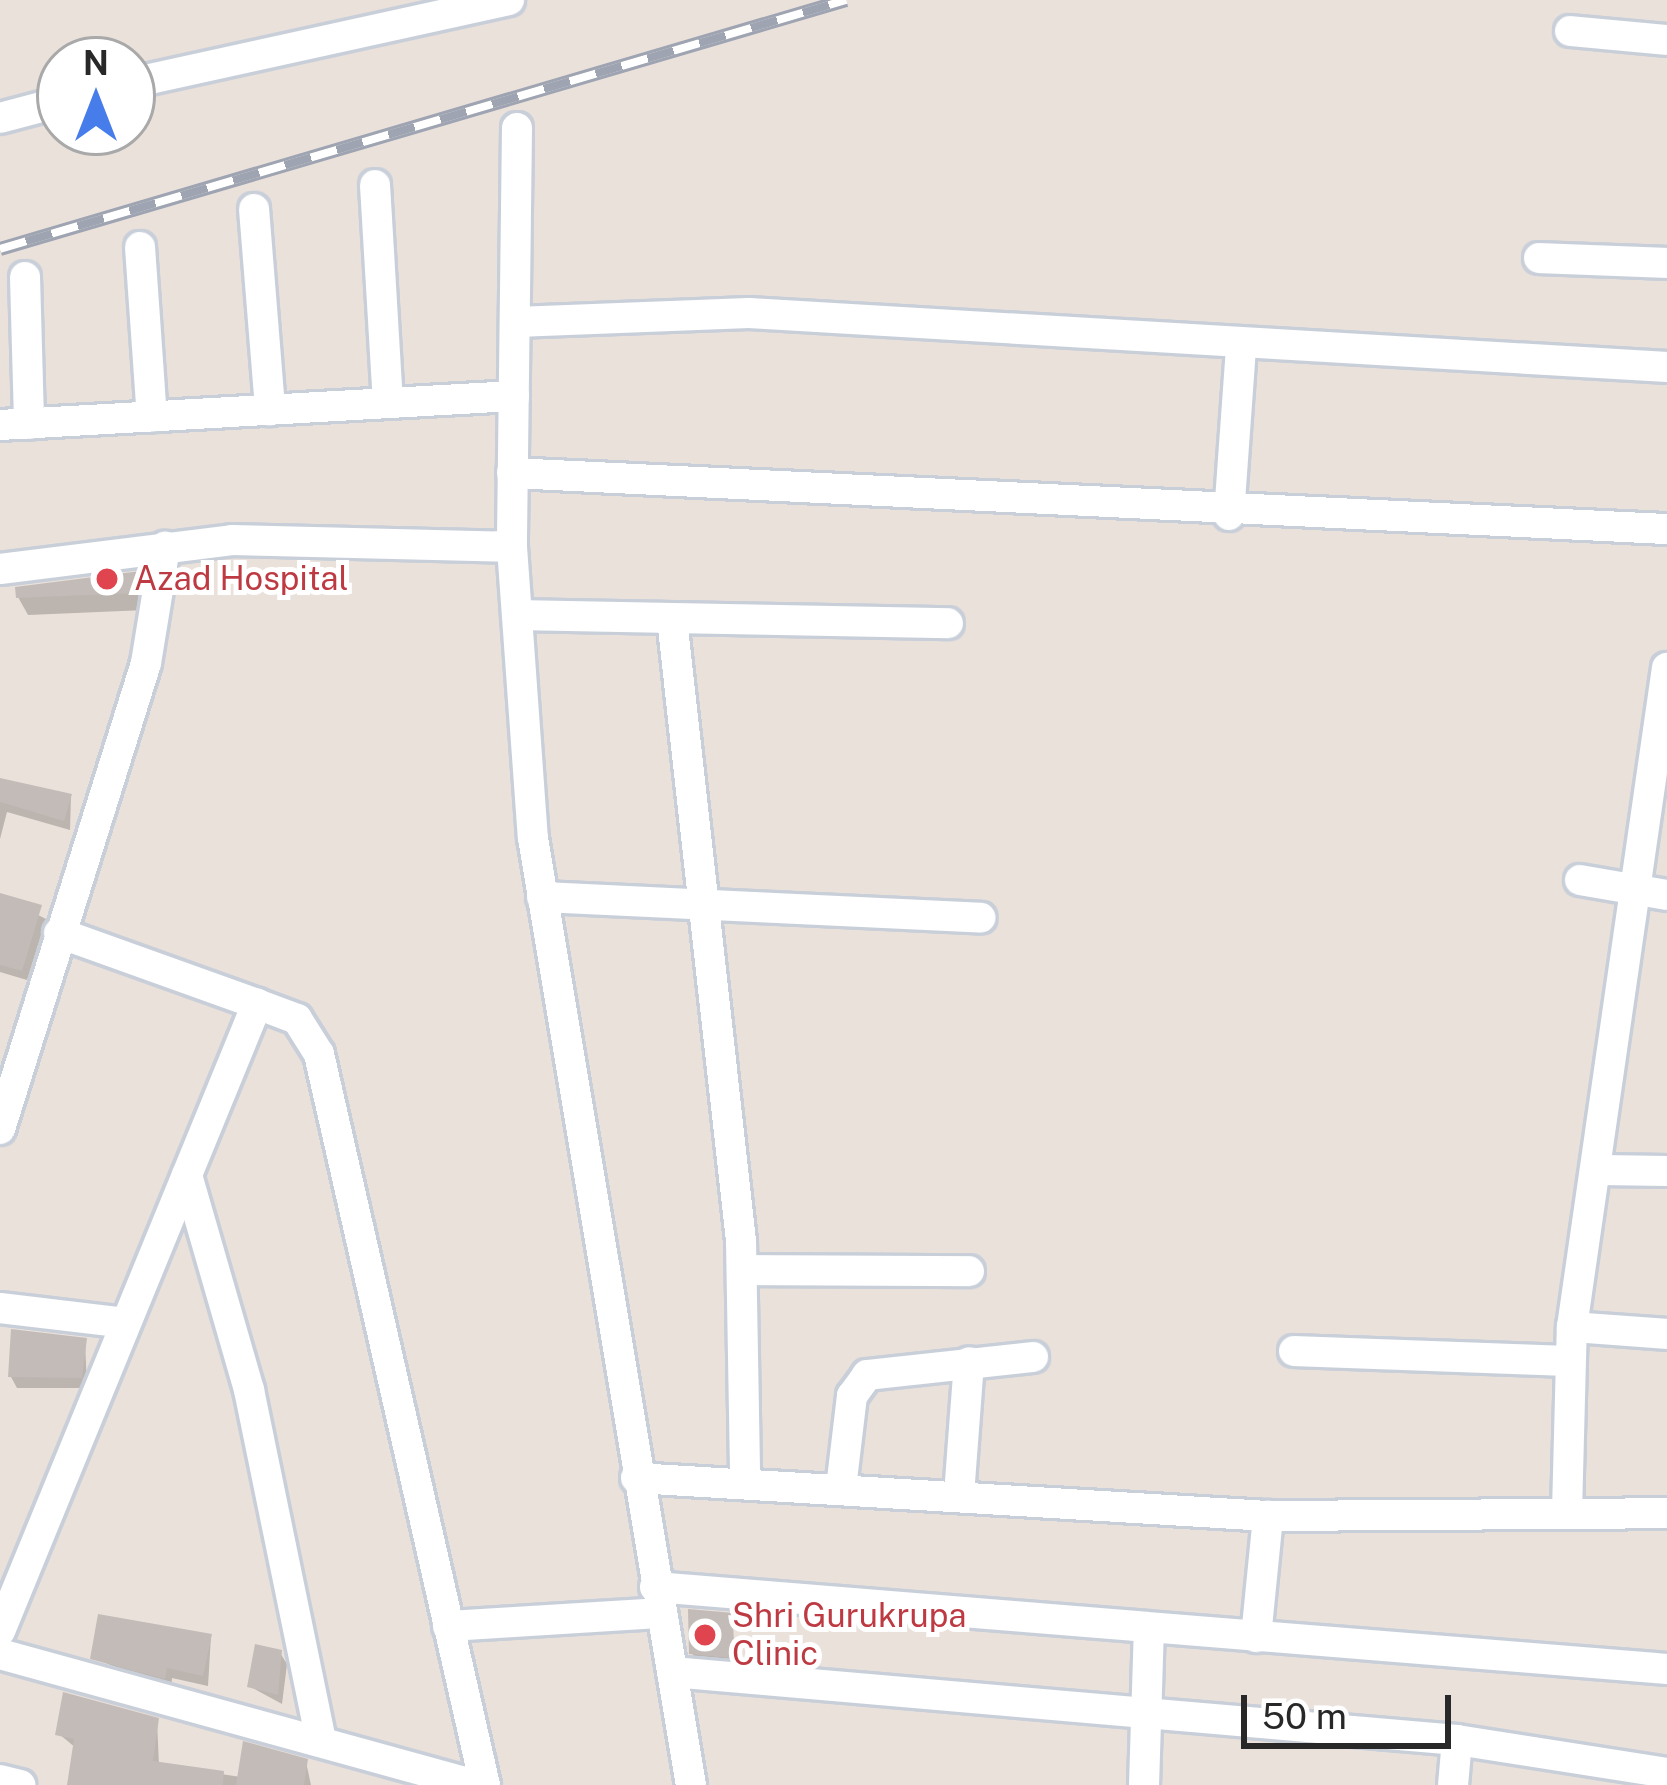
<!DOCTYPE html>
<style>
body{margin:0}
#map{position:relative;width:1667px;height:1785px;overflow:hidden;background:#eae1db;font-family:"Public Sans",sans-serif}
div>[style]{position:absolute}
.shadow>*{inset:0;background:#0003}
.building>*{inset:0;background:#c2bbb7}
.roads{filter:drop-shadow(3px 0 #c9cfd9) drop-shadow(-3px 0 #c9cfd9) drop-shadow(0 3px #c9cfd9) drop-shadow(0 -3px #c9cfd9)}
.minor>*{height:30px;margin:-15px;padding:0 15px;transform-origin:15px;border-radius:15px;background:#fff}
.rail>*{height:14px;margin-top:-7px;transform-origin:0;background:repeating-linear-gradient(90deg,#fff 0 27px,#9ea4b1 0 54px);box-sizing:border-box;border-block:3px solid #9ea4b1}
.dots>*{width:33px;height:33px;translate:-50% -50%;box-sizing:border-box;border:6px solid #fff;border-radius:50%}
span{translate:-50% -50%;white-space:nowrap;text-align:center;line-height:1.15;-webkit-text-stroke:10px #fff;paint-order:stroke}
.health-label{font-size:33px;color:#be3a42}
.left{translate:0 -50%;text-align:left}
.north{position:absolute;left:36px;top:36px;width:120px;height:120px;box-sizing:border-box;background:#fff;border:3px solid #a9a9a9;border-radius:50%;rotate:0deg;font-size:33px;font-weight:700;line-height:48px;text-align:center;color:#282828}
.north::after{content:'';display:block;margin:auto;width:42px;height:54px;background:#477ceb;clip-path:polygon(50% 0,100% 100%,50% 72%,0 100%)}
.scale{position:absolute;left:1241px;top:1695px;width:210px;height:54px;box-sizing:border-box;border:6px solid #282828;border-top:0;padding-left:15px;font-size:36px;line-height:42px;white-space:nowrap;color:#282828;-webkit-text-stroke:9px #fff;paint-order:stroke}
</style>
<div id="map">
<div class="shadow">
<i style="clip-path:polygon(140px 574px,146px 610px,28px 615px,18px 597px)"></i>
<i style="clip-path:polygon(0 779px,71px 796px,70px 830px,7px 812px,0 839px)"></i>
<i style="clip-path:polygon(0 896px,46px 919px,27px 980px,0 972px)"></i>
<i style="clip-path:polygon(85px 1341px,87px 1388px,17px 1388px,11px 1377px)"></i>
<i style="clip-path:polygon(732px 1616px,736px 1667px,698px 1664px,692px 1653px)"></i>
<i style="clip-path:polygon(211px 1636px,208px 1686px,172px 1678px,171px 1689px,93px 1658px)"></i>
<i style="clip-path:polygon(280px 1653px,287px 1664px,282px 1704px,251px 1687px)"></i>
<i style="clip-path:polygon(157px 1721px,159px 1765px,241px 1777px,306px 1762px,311px 1785px,70px 1785px,76px 1748px,59px 1734px)"></i>
</div>
<div class="building">
<i style="clip-path:polygon(141px 571px,138px 593px,16px 598px,15px 587px)"></i>
<i style="clip-path:polygon(0 778px,72px 794px,64px 821px,0 802px)"></i>
<i style="clip-path:polygon(0 893px,42px 905px,22px 971px,0 965px)"></i>
<i style="clip-path:polygon(11px 1329px,87px 1338px,82px 1378px,8px 1377px)"></i>
<i style="clip-path:polygon(688px 1609px,734px 1613px,732px 1658px,689px 1654px)"></i>
<i style="clip-path:polygon(98px 1614px,212px 1634px,203px 1676px,167px 1668px,165px 1679px,90px 1659px)"></i>
<i style="clip-path:polygon(255px 1644px,282px 1650px,278px 1695px,247px 1687px)"></i>
<i style="clip-path:polygon(63px 1692px,159px 1718px,153px 1761px,224px 1771px,223px 1785px,67px 1785px,74px 1739px,55px 1735px)"></i>
<i style="clip-path:polygon(243px 1741px,308px 1759px,304px 1785px,236px 1785px)"></i>
</div>
<div class="roads">
<div class="minor">
<i style="left:1570px;top:31px;width:97px;rotate:5.3deg"></i>
<i style="left:132px;top:83px;width:386px;rotate:-12.4deg"></i>
<i style="left:0;top:118px;width:62px;rotate:-14.9deg"></i>
<i style="left:517px;top:128px;width:419px;rotate:90.7deg"></i>
<i style="left:512px;top:547px;width:292px;rotate:85.9deg"></i>
<i style="left:533px;top:838px;width:960px;rotate:80.53deg"></i>
<i style="left:375px;top:185px;width:218px;rotate:86.6deg"></i>
<i style="left:254px;top:209px;width:202px;rotate:85.4deg"></i>
<i style="left:140px;top:247px;width:170px;rotate:86deg"></i>
<i style="left:1539px;top:258px;width:128px;rotate:2.2deg"></i>
<i style="left:25px;top:277px;width:147px;rotate:88.4deg"></i>
<i style="left:516px;top:322px;width:233px;rotate:-2.2deg"></i>
<i style="left:749px;top:313px;width:920px;rotate:3.37deg"></i>
<i style="left:0;top:425px;width:515px;rotate:-3.23deg"></i>
<i style="left:512px;top:473px;width:1156px;rotate:2.78deg"></i>
<i style="left:1229px;top:515px;width:168px;rotate:-85.9deg"></i>
<i style="left:0;top:569px;width:234px;rotate:-7.1deg"></i>
<i style="left:232px;top:540px;width:280px;rotate:1.4deg"></i>
<i style="left:517px;top:615px;width:431px;rotate:1.1deg"></i>
<i style="left:672px;top:619px;width:626px;rotate:83.67deg"></i>
<i style="left:741px;top:1241px;width:240px;rotate:89deg"></i>
<i style="left:1580px;top:880px;width:88px;rotate:9.8deg"></i>
<i style="left:542px;top:897px;width:439px;rotate:2.7deg"></i>
<i style="left:59px;top:933px;width:210px;rotate:19.7deg"></i>
<i style="left:0;top:1129px;width:488px;rotate:-72.6deg"></i>
<i style="left:146px;top:663px;width:118px;rotate:-80.7deg"></i>
<i style="left:1601px;top:1170px;width:66px;rotate:0.9deg"></i>
<i style="left:187px;top:1175px;width:224px;rotate:73.9deg"></i>
<i style="left:249px;top:1390px;width:359px;rotate:78.4deg"></i>
<i style="left:743px;top:1270px;width:226px;rotate:0.3deg"></i>
<i style="left:0;top:1308px;width:126px;rotate:6.8deg"></i>
<i style="left:1572px;top:1327px;width:666px;rotate:-81.8deg"></i>
<i style="left:1294px;top:1351px;width:273px;rotate:2.1deg"></i>
<i style="left:636px;top:1478px;width:633px;rotate:3.44deg"></i>
<i style="left:841px;top:1488px;width:93px;rotate:-83.2deg"></i>
<i style="left:852px;top:1396px;width:26px;rotate:-54deg"></i>
<i style="left:867px;top:1375px;width:167px;rotate:-6.2deg"></i>
<i style="left:959px;top:1495px;width:133px;rotate:-85.7deg"></i>
<i style="left:1567px;top:1512px;width:185px;rotate:-88.5deg"></i>
<i style="left:1572px;top:1327px;width:95px;rotate:4.2deg"></i>
<i style="left:655px;top:1587px;width:1015px;rotate:4.63deg"></i>
<i style="left:448px;top:1626px;width:212px;rotate:-3.5deg"></i>
<i style="left:0;top:1631px;width:678px;rotate:-67.71deg"></i>
<i style="left:257px;top:1004px;width:43px;rotate:20.6deg"></i>
<i style="left:297px;top:1019px;width:41px;rotate:57.8deg"></i>
<i style="left:319px;top:1054px;width:750px;rotate:77.21deg"></i>
<i style="left:1256px;top:1637px;width:122px;rotate:-84.3deg"></i>
<i style="left:1268px;top:1516px;width:399px;rotate:-0.4deg"></i>
<i style="left:0;top:1654px;width:494px;rotate:15.4deg"></i>
<i style="left:672px;top:1672px;width:788px;rotate:4.95deg"></i>
<i style="left:1457px;top:1740px;width:213px;rotate:8.9deg"></i>
<i style="left:0;top:1780px;width:21px;rotate:14deg"></i>
<i style="left:1144px;top:1785px;width:157px;rotate:-88.2deg"></i>
<i style="left:1453px;top:1785px;width:45px;rotate:-84.9deg"></i>
</div>
</div>
<div class="rail">
<i style="left:0;top:249px;width:882px;rotate:-16.4deg"></i>
</div>
<div class="dots">
<i style="left:107px;top:579px;background:#e0444e"></i>
<i style="left:705px;top:1635px;background:#e0444e"></i>
</div>
<div class="health-label">
<span class="left" style="left:134px;top:579px">Azad Hospital</span>
<span class="left" style="left:732px;top:1635px">Shri Gurukrupa<br>Clinic</span>
</div>
<div class="north">N</div>
<div class="scale">50 m</div>
</div>
